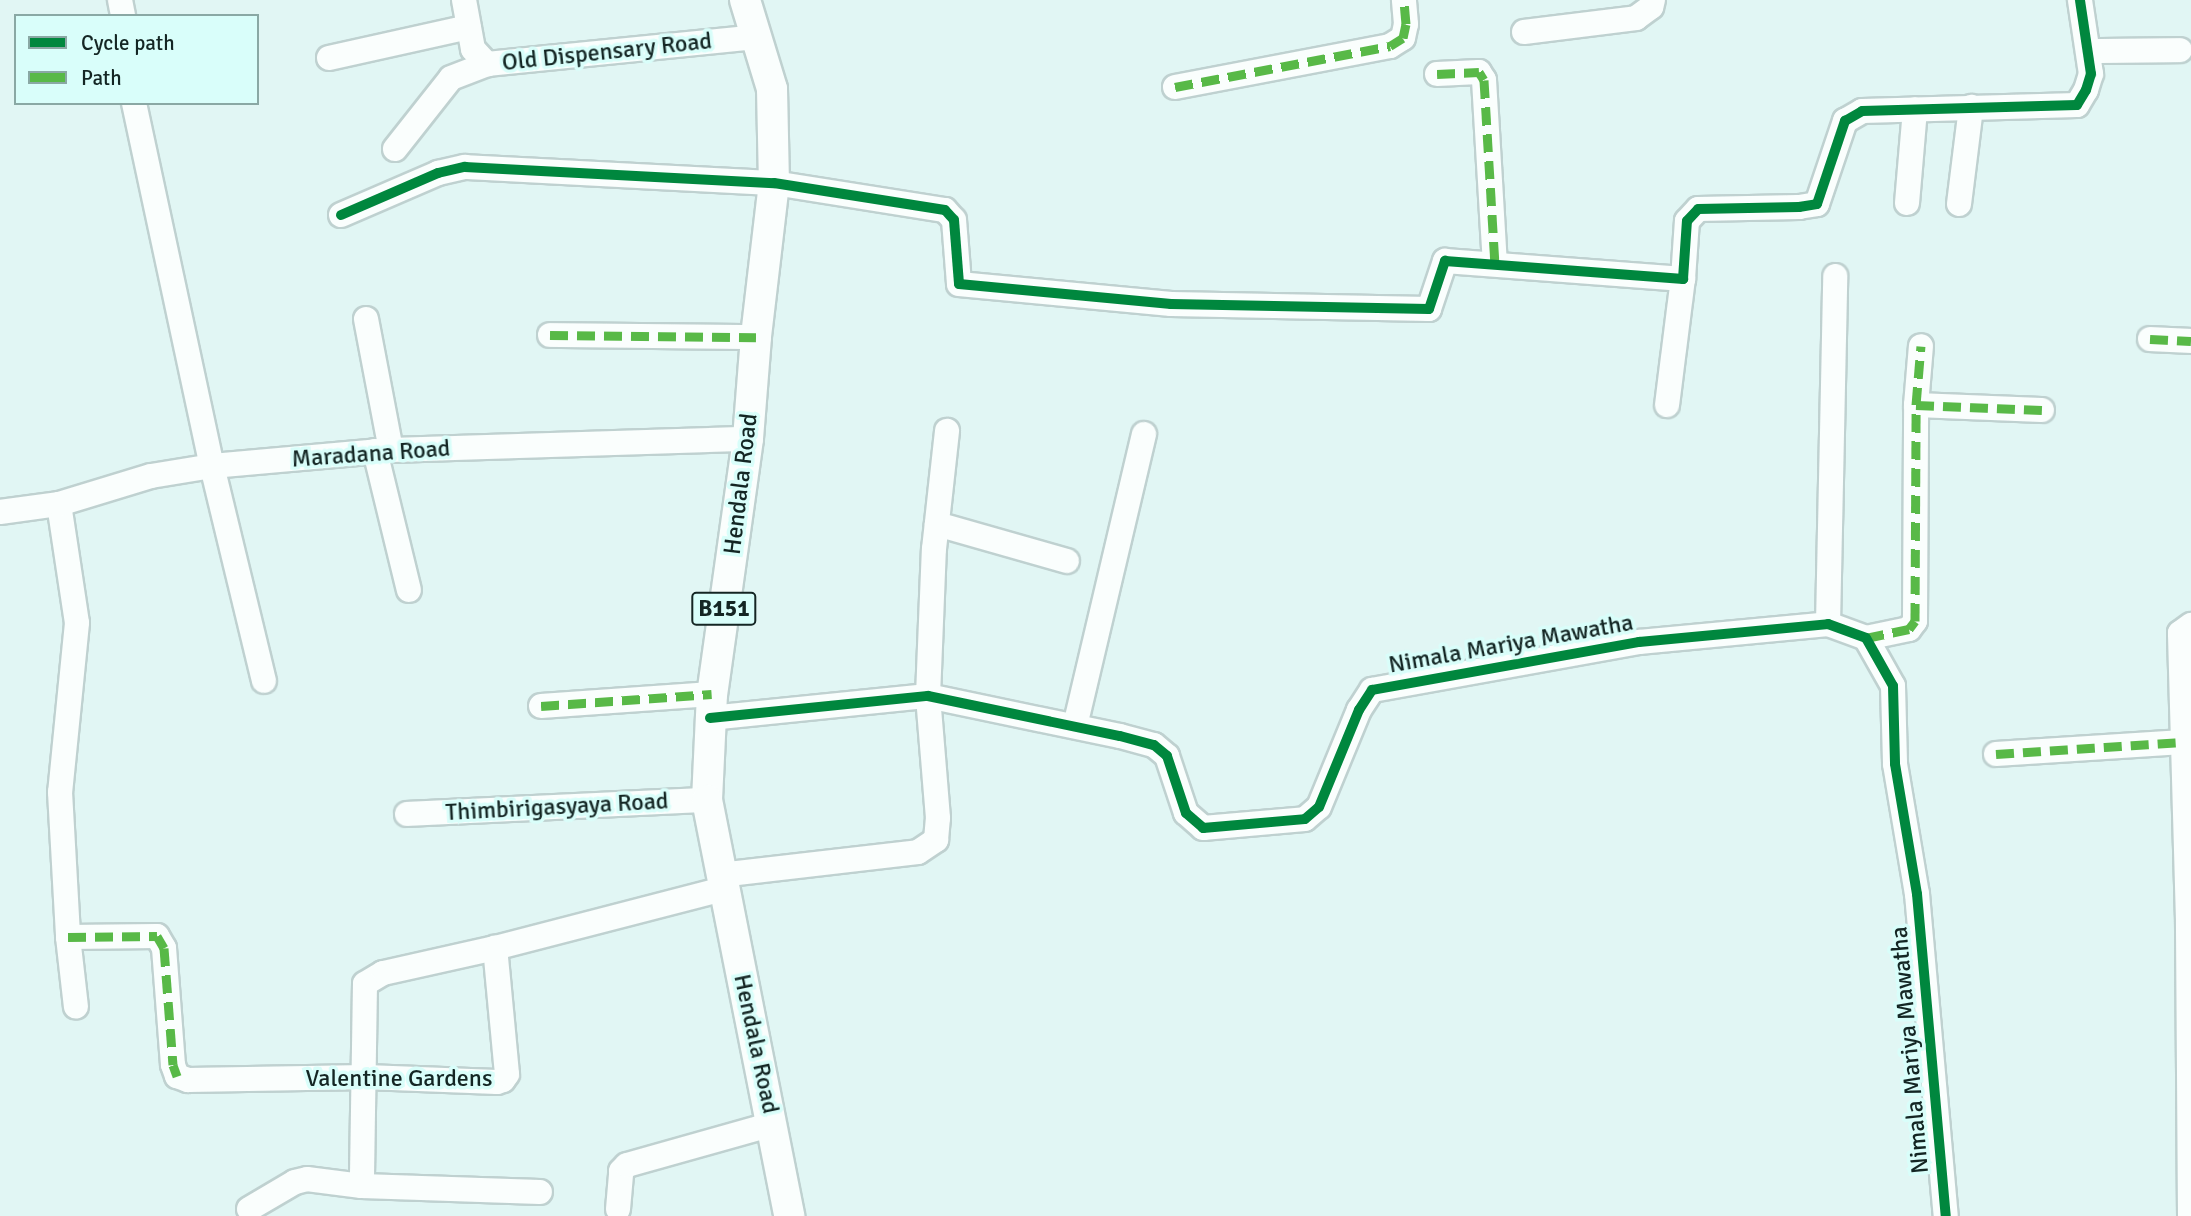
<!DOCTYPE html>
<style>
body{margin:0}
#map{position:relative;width:2191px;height:1216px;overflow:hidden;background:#e1f6f4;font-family:Signika,sans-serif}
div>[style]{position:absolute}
.roads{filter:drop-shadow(2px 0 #bfd1d0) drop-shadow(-2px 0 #bfd1d0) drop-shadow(0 2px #bfd1d0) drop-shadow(0 -2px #bfd1d0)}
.minor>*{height:24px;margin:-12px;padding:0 12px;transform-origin:12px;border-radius:12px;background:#fafefd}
.major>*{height:30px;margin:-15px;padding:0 15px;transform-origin:15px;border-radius:15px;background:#fafefd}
.quiet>*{height:9px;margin-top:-4.5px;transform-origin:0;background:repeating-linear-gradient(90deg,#58b947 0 18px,transparent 0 27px)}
.cycleway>*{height:10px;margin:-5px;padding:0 5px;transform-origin:5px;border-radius:5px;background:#00873e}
span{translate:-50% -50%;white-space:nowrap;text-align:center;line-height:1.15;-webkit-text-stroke:7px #d9fefa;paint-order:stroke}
.shield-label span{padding:2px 5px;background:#d9fefa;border:2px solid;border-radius:5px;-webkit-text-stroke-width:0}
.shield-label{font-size:23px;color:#142624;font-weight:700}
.street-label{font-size:24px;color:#142624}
.legend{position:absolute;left:14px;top:14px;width:245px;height:91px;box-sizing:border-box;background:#d9fefa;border:2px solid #8aa8a4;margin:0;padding:9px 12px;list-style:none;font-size:21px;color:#142624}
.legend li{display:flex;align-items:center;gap:14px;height:35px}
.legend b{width:35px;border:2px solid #8aa8a4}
</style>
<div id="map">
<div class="roads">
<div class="minor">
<i style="left:120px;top:0;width:16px;rotate:79deg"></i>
<i style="left:464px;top:0;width:50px;rotate:79.6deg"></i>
<i style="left:473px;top:49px;width:21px;rotate:47deg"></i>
<i style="left:487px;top:64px;width:270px;rotate:-5.7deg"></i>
<i style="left:1524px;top:32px;width:113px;rotate:-7.1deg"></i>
<i style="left:1636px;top:18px;width:19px;rotate:-36deg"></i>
<i style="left:1651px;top:7px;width:7px;rotate:-74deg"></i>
<i style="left:2089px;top:51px;width:91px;rotate:-0.6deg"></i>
<i style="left:329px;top:58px;width:143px;rotate:-12.5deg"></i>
<i style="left:1437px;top:74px;width:42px;rotate:-2.7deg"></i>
<i style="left:1479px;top:72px;width:9px;rotate:58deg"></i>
<i style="left:1484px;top:80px;width:183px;rotate:86.6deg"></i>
<i style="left:1175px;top:87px;width:219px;rotate:-10.8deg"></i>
<i style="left:1390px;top:46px;width:15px;rotate:-32deg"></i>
<i style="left:1403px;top:38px;width:14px;rotate:-78deg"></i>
<i style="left:1406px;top:24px;width:24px;rotate:-95deg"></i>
<i style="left:134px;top:103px;width:371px;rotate:77.9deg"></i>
<i style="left:212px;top:466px;width:221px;rotate:76.4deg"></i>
<i style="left:395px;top:149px;width:90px;rotate:-51.7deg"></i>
<i style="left:451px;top:78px;width:39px;rotate:-21deg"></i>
<i style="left:1907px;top:203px;width:94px;rotate:-85.1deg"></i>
<i style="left:1959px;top:204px;width:98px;rotate:-82.9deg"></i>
<i style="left:341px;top:215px;width:106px;rotate:-23.4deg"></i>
<i style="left:438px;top:173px;width:28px;rotate:-13deg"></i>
<i style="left:465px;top:167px;width:309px;rotate:3deg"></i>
<i style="left:774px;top:183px;width:173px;rotate:9deg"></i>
<i style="left:945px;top:210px;width:13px;rotate:48deg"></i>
<i style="left:954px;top:220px;width:64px;rotate:85.5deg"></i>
<i style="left:959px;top:284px;width:213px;rotate:5.4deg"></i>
<i style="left:1171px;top:304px;width:258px;rotate:1.1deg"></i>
<i style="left:1429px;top:309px;width:51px;rotate:-71.6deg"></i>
<i style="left:1445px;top:261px;width:239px;rotate:4.3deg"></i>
<i style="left:1683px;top:279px;width:58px;rotate:-86.1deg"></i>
<i style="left:1687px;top:221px;width:16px;rotate:-47deg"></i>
<i style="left:1698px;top:209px;width:101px;rotate:-1.1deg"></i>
<i style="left:1799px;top:207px;width:18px;rotate:-9deg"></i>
<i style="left:1817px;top:204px;width:88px;rotate:-71.4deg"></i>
<i style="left:1845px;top:121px;width:20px;rotate:-30deg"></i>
<i style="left:1862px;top:111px;width:215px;rotate:-1.6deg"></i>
<i style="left:2077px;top:105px;width:17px;rotate:-59deg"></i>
<i style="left:2086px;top:90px;width:17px;rotate:-73deg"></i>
<i style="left:2091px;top:74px;width:75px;rotate:-98.5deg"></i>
<i style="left:366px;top:319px;width:133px;rotate:79.2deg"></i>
<i style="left:550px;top:335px;width:206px;rotate:0.6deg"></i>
<i style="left:2150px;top:339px;width:41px;rotate:2.8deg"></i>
<i style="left:1667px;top:405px;width:127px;rotate:-82.8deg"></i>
<i style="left:1916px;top:405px;width:126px;rotate:2.3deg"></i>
<i style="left:375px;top:451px;width:143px;rotate:76.3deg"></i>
<i style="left:59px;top:504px;width:120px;rotate:81.4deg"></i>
<i style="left:77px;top:623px;width:170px;rotate:95.7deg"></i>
<i style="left:60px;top:792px;width:145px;rotate:86.8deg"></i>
<i style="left:68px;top:937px;width:70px;rotate:83.5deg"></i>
<i style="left:0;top:512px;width:60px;rotate:-7.7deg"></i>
<i style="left:59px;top:504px;width:96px;rotate:-16.9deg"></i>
<i style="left:151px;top:476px;width:62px;rotate:-9.3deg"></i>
<i style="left:212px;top:466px;width:180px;rotate:-5.1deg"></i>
<i style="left:391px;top:450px;width:357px;rotate:-1.8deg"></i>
<i style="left:937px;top:524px;width:135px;rotate:15.9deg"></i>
<i style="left:1828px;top:624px;width:348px;rotate:-88.8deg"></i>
<i style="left:1866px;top:638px;width:44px;rotate:-11.8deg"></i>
<i style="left:1909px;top:629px;width:10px;rotate:-53deg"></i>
<i style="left:1915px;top:621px;width:216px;rotate:-89.7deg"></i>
<i style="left:1916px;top:405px;width:59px;rotate:-85.2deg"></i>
<i style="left:541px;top:706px;width:171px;rotate:-4deg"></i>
<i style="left:710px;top:718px;width:219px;rotate:-5.8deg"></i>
<i style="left:928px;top:696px;width:196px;rotate:11.8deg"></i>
<i style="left:1120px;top:736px;width:35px;rotate:15deg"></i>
<i style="left:1154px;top:745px;width:17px;rotate:40deg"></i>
<i style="left:1167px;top:756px;width:60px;rotate:71.6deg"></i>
<i style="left:1186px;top:813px;width:23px;rotate:41deg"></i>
<i style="left:1203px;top:828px;width:102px;rotate:-5deg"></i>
<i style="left:1305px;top:819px;width:18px;rotate:-41deg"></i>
<i style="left:1319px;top:807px;width:105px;rotate:-67.6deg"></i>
<i style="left:1359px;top:710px;width:24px;rotate:-57deg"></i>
<i style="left:1372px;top:690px;width:271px;rotate:-10.2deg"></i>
<i style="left:1639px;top:642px;width:190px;rotate:-5.4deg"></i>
<i style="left:1828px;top:624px;width:40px;rotate:20.2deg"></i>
<i style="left:1866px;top:638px;width:55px;rotate:60.6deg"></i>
<i style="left:1893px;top:686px;width:78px;rotate:88.5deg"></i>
<i style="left:1895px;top:764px;width:132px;rotate:80.4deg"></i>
<i style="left:1917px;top:894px;width:323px;rotate:84.9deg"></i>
<i style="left:1075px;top:726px;width:300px;rotate:-76.7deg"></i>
<i style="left:1996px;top:754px;width:187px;rotate:-3.7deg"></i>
<i style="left:407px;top:814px;width:300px;rotate:-2.7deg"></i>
<i style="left:720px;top:875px;width:199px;rotate:-6.6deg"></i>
<i style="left:918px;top:852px;width:22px;rotate:-34deg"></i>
<i style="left:936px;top:840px;width:22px;rotate:-85deg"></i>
<i style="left:938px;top:818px;width:122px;rotate:-94.7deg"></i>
<i style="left:928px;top:696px;width:147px;rotate:-87.7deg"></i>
<i style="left:934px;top:549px;width:119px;rotate:-83.7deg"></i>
<i style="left:68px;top:937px;width:89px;rotate:-0.6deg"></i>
<i style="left:157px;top:936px;width:14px;rotate:60deg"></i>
<i style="left:164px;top:948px;width:117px;rotate:85.6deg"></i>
<i style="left:173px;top:1065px;width:12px;rotate:70deg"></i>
<i style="left:177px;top:1076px;width:12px;rotate:20deg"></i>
<i style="left:188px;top:1080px;width:178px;rotate:-1deg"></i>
<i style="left:366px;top:1077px;width:131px;rotate:2.2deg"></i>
<i style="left:497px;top:1082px;width:6px;rotate:-18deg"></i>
<i style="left:503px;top:1080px;width:7px;rotate:-56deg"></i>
<i style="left:507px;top:1074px;width:127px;rotate:-95.4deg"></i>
<i style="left:495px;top:948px;width:236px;rotate:-14.5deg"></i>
<i style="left:495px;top:948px;width:115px;rotate:167.4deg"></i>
<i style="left:383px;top:973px;width:21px;rotate:149deg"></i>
<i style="left:365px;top:984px;width:202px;rotate:90.9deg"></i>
<i style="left:362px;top:1186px;width:178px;rotate:1.9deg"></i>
<i style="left:249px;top:1209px;width:53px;rotate:-30.4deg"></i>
<i style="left:295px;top:1182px;width:12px;rotate:-14deg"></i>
<i style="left:307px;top:1179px;width:55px;rotate:7.3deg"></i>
<i style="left:618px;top:1209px;width:38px;rotate:-85deg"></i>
<i style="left:621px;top:1171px;width:8px;rotate:-45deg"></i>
<i style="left:627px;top:1165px;width:152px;rotate:-15.7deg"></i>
<i style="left:2190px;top:1216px;width:295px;rotate:-90.4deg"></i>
<i style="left:2188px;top:921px;width:288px;rotate:-91.6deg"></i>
<i style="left:2180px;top:633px;width:14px;rotate:-36deg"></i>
</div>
<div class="major">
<i style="left:745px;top:0;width:93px;rotate:73.1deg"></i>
<i style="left:772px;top:89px;width:94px;rotate:88.8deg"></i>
<i style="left:774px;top:183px;width:155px;rotate:96.7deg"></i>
<i style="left:756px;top:337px;width:102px;rotate:94.5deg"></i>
<i style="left:748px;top:439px;width:258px;rotate:98deg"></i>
<i style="left:712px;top:694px;width:106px;rotate:92.7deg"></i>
<i style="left:707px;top:800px;width:424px;rotate:78.8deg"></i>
</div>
</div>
<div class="quiet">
<i style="left:1437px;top:74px;width:42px;rotate:-2.7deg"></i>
<i style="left:1479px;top:72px;width:9px;rotate:58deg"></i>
<i style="left:1484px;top:80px;width:183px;rotate:86.6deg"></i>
<i style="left:1175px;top:87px;width:219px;rotate:-10.8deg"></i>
<i style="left:1390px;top:46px;width:15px;rotate:-32deg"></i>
<i style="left:1403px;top:38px;width:14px;rotate:-78deg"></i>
<i style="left:1406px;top:24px;width:24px;rotate:-95deg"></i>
<i style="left:550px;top:335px;width:206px;rotate:0.6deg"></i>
<i style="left:2150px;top:339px;width:41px;rotate:2.8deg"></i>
<i style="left:1916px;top:405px;width:126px;rotate:2.3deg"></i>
<i style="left:1866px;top:638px;width:44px;rotate:-11.8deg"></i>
<i style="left:1909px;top:629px;width:10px;rotate:-53deg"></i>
<i style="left:1915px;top:621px;width:216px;rotate:-89.7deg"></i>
<i style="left:1916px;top:405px;width:59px;rotate:-85.2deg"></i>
<i style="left:541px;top:706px;width:171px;rotate:-4deg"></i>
<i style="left:1996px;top:754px;width:187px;rotate:-3.7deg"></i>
<i style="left:68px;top:937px;width:89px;rotate:-0.6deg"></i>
<i style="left:157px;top:936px;width:14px;rotate:60deg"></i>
<i style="left:164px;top:948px;width:117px;rotate:85.6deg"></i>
<i style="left:173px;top:1065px;width:12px;rotate:70deg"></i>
</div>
<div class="cycleway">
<i style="left:341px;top:215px;width:106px;rotate:-23.4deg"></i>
<i style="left:438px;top:173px;width:28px;rotate:-13deg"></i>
<i style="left:465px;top:167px;width:309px;rotate:3deg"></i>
<i style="left:774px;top:183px;width:173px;rotate:9deg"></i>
<i style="left:945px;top:210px;width:13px;rotate:48deg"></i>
<i style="left:954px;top:220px;width:64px;rotate:85.5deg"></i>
<i style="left:959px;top:284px;width:213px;rotate:5.4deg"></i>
<i style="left:1171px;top:304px;width:258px;rotate:1.1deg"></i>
<i style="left:1429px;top:309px;width:51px;rotate:-71.6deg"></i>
<i style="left:1445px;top:261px;width:239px;rotate:4.3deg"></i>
<i style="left:1683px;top:279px;width:58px;rotate:-86.1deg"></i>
<i style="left:1687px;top:221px;width:16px;rotate:-47deg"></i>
<i style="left:1698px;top:209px;width:101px;rotate:-1.1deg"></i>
<i style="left:1799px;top:207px;width:18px;rotate:-9deg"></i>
<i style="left:1817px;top:204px;width:88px;rotate:-71.4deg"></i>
<i style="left:1845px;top:121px;width:20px;rotate:-30deg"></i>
<i style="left:1862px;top:111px;width:215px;rotate:-1.6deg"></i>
<i style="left:2077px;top:105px;width:17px;rotate:-59deg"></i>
<i style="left:2086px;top:90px;width:17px;rotate:-73deg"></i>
<i style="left:2091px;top:74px;width:75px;rotate:-98.5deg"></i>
<i style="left:710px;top:718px;width:219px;rotate:-5.8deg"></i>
<i style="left:928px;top:696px;width:196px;rotate:11.8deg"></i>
<i style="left:1120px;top:736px;width:35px;rotate:15deg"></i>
<i style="left:1154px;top:745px;width:17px;rotate:40deg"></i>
<i style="left:1167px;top:756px;width:60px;rotate:71.6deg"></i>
<i style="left:1186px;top:813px;width:23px;rotate:41deg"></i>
<i style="left:1203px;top:828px;width:102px;rotate:-5deg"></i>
<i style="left:1305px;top:819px;width:18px;rotate:-41deg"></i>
<i style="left:1319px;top:807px;width:105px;rotate:-67.6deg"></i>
<i style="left:1359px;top:710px;width:24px;rotate:-57deg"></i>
<i style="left:1372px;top:690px;width:271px;rotate:-10.2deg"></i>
<i style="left:1639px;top:642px;width:190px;rotate:-5.4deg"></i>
<i style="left:1828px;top:624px;width:40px;rotate:20.2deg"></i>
<i style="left:1866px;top:638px;width:55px;rotate:60.6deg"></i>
<i style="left:1893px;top:686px;width:78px;rotate:88.5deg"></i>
<i style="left:1895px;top:764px;width:132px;rotate:80.4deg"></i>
<i style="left:1917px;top:894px;width:323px;rotate:84.9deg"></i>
</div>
<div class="shield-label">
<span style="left:724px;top:609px">B151</span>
</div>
<div class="street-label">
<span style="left:607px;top:52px;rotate:-6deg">Old Dispensary Road</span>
<span style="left:371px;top:454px;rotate:-4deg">Maradana Road</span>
<span style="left:741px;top:484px;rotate:-83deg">Hendala Road</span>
<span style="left:1511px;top:644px;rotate:-10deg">Nimala Mariya Mawatha</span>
<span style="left:557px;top:807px;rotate:-3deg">Thimbirigasyaya Road</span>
<span style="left:756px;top:1044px;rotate:78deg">Hendala Road</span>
<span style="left:1910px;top:1050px;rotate:-95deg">Nimala Mariya Mawatha</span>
<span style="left:399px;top:1079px">Valentine Gardens</span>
</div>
<ul class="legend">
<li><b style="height:9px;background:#00873e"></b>Cycle path</li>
<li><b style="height:9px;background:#58b947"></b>Path</li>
</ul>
</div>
